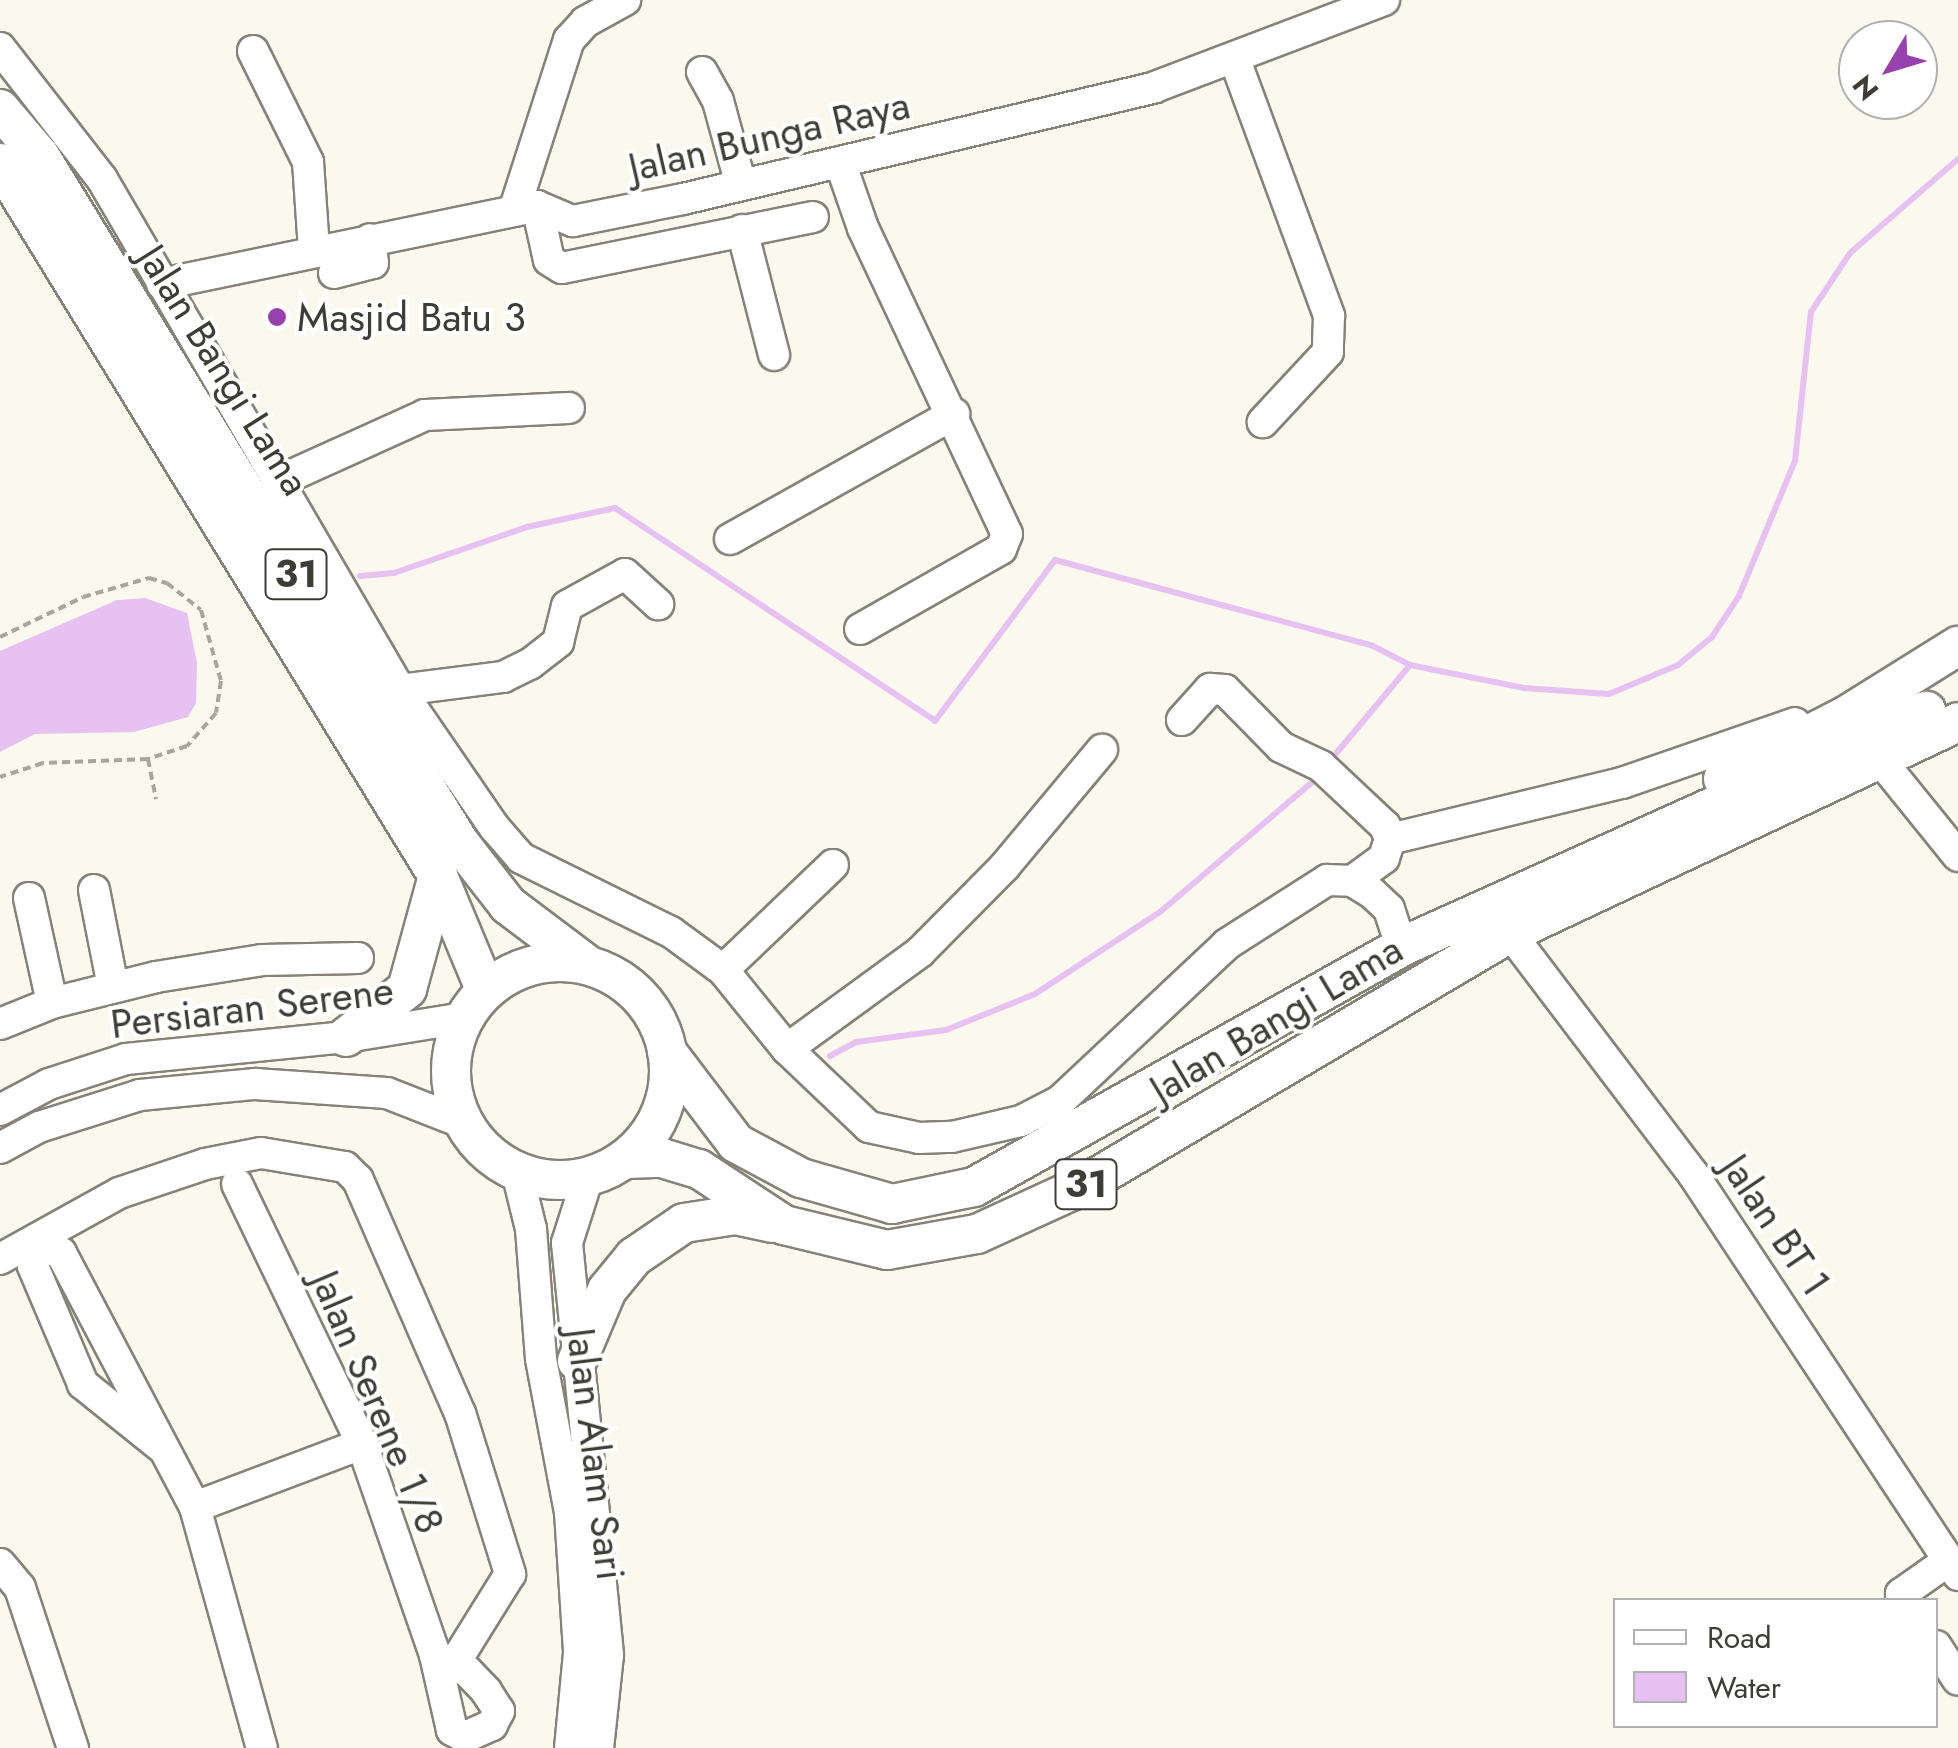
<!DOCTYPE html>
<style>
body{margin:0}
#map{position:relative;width:1958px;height:1748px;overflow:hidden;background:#fbf8ed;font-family:Jost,sans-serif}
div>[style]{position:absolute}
.water>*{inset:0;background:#e8c1f3}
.stream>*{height:6px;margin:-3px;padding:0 3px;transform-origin:3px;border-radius:3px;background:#e8c1f3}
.path>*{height:4px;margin-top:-2px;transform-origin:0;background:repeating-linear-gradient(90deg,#a7a59d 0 8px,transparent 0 13px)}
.roads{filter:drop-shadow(2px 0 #858278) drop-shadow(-2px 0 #858278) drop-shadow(0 2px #858278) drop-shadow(0 -2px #858278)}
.minor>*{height:30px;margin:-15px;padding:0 15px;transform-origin:15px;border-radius:15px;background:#fff}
.major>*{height:38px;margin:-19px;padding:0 19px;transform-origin:19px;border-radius:19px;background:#fff}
.major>.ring{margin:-19px;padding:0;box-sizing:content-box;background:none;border:38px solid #fff;border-radius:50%}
.dots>*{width:28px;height:28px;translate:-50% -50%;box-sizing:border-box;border:5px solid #fff;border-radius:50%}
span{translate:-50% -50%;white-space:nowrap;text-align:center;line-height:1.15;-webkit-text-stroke:8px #fff;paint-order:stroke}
.shield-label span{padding:2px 8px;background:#fff;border:2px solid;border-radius:8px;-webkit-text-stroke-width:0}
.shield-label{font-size:38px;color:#3d3c37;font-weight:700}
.street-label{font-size:40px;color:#3d3c37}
.poi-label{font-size:40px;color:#3d3c37}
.left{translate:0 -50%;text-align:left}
.legend{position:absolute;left:1613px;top:1598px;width:325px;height:130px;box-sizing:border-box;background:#fff;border:2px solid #b1b1af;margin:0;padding:12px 18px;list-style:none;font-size:30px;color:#3d3c37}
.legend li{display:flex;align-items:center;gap:20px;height:50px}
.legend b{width:50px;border:2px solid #b1b1af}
.north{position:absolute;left:1838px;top:20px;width:100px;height:100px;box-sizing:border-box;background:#fff;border:2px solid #b1b1af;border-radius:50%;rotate:232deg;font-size:28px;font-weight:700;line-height:40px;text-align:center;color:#3d3c37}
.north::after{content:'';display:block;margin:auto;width:35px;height:45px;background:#9741ae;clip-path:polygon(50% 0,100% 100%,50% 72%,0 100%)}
</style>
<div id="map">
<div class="water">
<i style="clip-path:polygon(145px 598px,187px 613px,197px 663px,196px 703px,188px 717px,134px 732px,35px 734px,0 752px,0 651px,117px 600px)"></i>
</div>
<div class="stream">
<i style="left:360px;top:576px;width:34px;rotate:-5deg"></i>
<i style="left:394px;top:573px;width:141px;rotate:-19.1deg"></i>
<i style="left:527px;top:527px;width:90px;rotate:-12.2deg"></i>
<i style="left:615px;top:508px;width:384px;rotate:33.6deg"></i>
<i style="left:935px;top:721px;width:201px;rotate:-53.3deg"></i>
<i style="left:1055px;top:560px;width:329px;rotate:15.1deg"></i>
<i style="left:1373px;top:646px;width:42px;rotate:27.2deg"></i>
<i style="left:1410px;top:665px;width:116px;rotate:11.4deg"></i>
<i style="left:1524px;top:688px;width:85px;rotate:4deg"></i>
<i style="left:1609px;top:694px;width:75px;rotate:-22.8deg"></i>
<i style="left:1678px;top:665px;width:44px;rotate:-39.5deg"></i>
<i style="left:1712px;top:637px;width:49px;rotate:-56.6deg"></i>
<i style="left:1739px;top:596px;width:146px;rotate:-67.5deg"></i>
<i style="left:1795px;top:461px;width:150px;rotate:-83.9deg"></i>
<i style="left:1811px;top:312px;width:71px;rotate:-56.5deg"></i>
<i style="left:1850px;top:253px;width:143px;rotate:-41deg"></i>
<i style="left:1334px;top:756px;width:119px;rotate:-50.1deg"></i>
<i style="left:830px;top:1056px;width:30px;rotate:-28deg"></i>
<i style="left:856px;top:1042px;width:91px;rotate:-7.6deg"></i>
<i style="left:946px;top:1030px;width:96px;rotate:-22deg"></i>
<i style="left:1035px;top:994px;width:149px;rotate:-33.3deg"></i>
<i style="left:1160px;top:912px;width:208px;rotate:-40.5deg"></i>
</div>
<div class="path">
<i style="left:0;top:637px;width:92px;rotate:-25.7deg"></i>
<i style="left:83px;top:597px;width:69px;rotate:-16.1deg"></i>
<i style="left:149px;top:578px;width:19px;rotate:16deg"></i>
<i style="left:167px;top:583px;width:43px;rotate:38.5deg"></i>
<i style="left:201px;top:610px;width:74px;rotate:74.3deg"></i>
<i style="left:221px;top:681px;width:32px;rotate:99deg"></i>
<i style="left:216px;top:713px;width:44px;rotate:131.3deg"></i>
<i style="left:187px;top:746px;width:41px;rotate:161.6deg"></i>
<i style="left:148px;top:759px;width:105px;rotate:177.8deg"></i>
<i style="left:43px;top:763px;width:45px;rotate:162deg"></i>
<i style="left:148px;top:759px;width:41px;rotate:78.7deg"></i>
</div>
<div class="roads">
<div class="minor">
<i style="left:0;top:48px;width:166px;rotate:52.1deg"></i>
<i style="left:102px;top:179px;width:592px;rotate:59.75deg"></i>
<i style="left:400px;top:690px;width:168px;rotate:55.5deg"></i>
<i style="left:495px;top:828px;width:40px;rotate:49deg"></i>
<i style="left:521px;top:858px;width:167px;rotate:26.3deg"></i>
<i style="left:671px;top:932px;width:64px;rotate:36.2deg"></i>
<i style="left:723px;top:970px;width:102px;rotate:51deg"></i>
<i style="left:787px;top:1049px;width:113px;rotate:43.6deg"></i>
<i style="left:869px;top:1127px;width:51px;rotate:12.4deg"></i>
<i style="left:919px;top:1138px;width:33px;rotate:-2deg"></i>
<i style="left:952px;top:1137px;width:71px;rotate:-13.1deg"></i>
<i style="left:1021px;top:1121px;width:44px;rotate:-27.1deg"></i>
<i style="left:1060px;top:1101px;width:229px;rotate:-43.2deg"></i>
<i style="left:1227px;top:944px;width:119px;rotate:-32.6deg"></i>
<i style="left:1327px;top:880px;width:25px;rotate:2deg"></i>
<i style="left:1352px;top:881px;width:23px;rotate:31deg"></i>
<i style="left:1372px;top:893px;width:23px;rotate:43deg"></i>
<i style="left:1389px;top:909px;width:40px;rotate:72deg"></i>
<i style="left:253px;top:51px;width:124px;rotate:63.6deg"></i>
<i style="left:308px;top:162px;width:88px;rotate:86.1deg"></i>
<i style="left:1235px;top:60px;width:273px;rotate:69.8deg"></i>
<i style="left:1329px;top:316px;width:36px;rotate:92deg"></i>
<i style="left:1328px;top:352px;width:96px;rotate:132.9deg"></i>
<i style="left:702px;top:72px;width:33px;rotate:61deg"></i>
<i style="left:718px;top:101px;width:87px;rotate:74.7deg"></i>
<i style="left:840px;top:162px;width:70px;rotate:70.8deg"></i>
<i style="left:863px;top:228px;width:338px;rotate:64.8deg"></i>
<i style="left:1007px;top:534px;width:16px;rotate:112deg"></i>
<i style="left:1001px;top:549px;width:162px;rotate:150.4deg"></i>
<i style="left:537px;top:206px;width:55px;rotate:77.5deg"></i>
<i style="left:549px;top:260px;width:15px;rotate:32deg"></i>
<i style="left:562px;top:268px;width:256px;rotate:-11.5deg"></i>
<i style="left:514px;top:211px;width:180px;rotate:-72.2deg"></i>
<i style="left:569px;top:40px;width:24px;rotate:-48deg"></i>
<i style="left:585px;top:22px;width:46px;rotate:-28.8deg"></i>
<i style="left:742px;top:230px;width:129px;rotate:75.6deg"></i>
<i style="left:334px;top:273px;width:40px;rotate:-14.4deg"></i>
<i style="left:373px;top:263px;width:24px;rotate:-97deg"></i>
<i style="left:162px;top:284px;width:383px;rotate:-11.7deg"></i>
<i style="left:537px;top:206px;width:39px;rotate:23deg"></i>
<i style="left:573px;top:221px;width:112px;rotate:-11.3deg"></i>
<i style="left:683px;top:199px;width:485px;rotate:-13.3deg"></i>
<i style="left:1155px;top:87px;width:245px;rotate:-20.8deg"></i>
<i style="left:279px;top:481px;width:160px;rotate:-24.3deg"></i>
<i style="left:425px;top:415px;width:144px;rotate:-2.8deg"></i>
<i style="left:730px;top:539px;width:257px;rotate:-29.2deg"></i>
<i style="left:400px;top:690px;width:104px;rotate:-7.2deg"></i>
<i style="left:503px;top:677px;width:30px;rotate:-26deg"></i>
<i style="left:530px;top:664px;width:36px;rotate:-38deg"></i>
<i style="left:558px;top:642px;width:37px;rotate:-76deg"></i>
<i style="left:567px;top:606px;width:66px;rotate:-28.9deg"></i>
<i style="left:625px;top:574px;width:45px;rotate:42.3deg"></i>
<i style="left:1182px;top:720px;width:42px;rotate:-47.9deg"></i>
<i style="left:1210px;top:689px;width:15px;rotate:4deg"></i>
<i style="left:1225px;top:690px;width:80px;rotate:45.5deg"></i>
<i style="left:1281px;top:747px;width:44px;rotate:25.4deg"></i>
<i style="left:1321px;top:766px;width:88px;rotate:43.2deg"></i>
<i style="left:1385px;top:826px;width:14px;rotate:69deg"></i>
<i style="left:1390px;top:839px;width:20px;rotate:108deg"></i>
<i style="left:1384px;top:858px;width:39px;rotate:144deg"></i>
<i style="left:1882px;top:762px;width:121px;rotate:51deg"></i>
<i style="left:1390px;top:839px;width:239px;rotate:-13.6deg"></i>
<i style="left:1622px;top:783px;width:183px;rotate:-19.1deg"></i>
<i style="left:94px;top:890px;width:99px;rotate:78.9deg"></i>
<i style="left:29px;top:898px;width:107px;rotate:77.6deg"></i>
<i style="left:1510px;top:933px;width:303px;rotate:52.8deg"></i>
<i style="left:1693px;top:1174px;width:481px;rotate:56.5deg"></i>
<i style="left:723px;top:970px;width:152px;rotate:-43.7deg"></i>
<i style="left:0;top:1024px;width:56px;rotate:-22deg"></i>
<i style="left:52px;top:1003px;width:107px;rotate:-14deg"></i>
<i style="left:156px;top:977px;width:107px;rotate:-9.1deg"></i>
<i style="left:262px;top:960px;width:96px;rotate:-1.2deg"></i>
<i style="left:787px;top:1049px;width:165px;rotate:-36.1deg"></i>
<i style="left:920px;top:952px;width:120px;rotate:-45.3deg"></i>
<i style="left:1004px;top:867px;width:153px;rotate:-50.1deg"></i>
<i style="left:0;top:1110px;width:55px;rotate:-28deg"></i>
<i style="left:49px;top:1084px;width:81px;rotate:-18deg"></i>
<i style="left:126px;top:1059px;width:221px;rotate:-5.7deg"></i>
<i style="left:346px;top:1037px;width:119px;rotate:-9.2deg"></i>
<i style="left:0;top:1148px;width:44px;rotate:-28.3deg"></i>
<i style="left:39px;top:1127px;width:106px;rotate:-17.6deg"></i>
<i style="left:140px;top:1095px;width:116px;rotate:-5.5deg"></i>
<i style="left:255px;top:1084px;width:132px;rotate:3.9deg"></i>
<i style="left:387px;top:1093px;width:83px;rotate:21.3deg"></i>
<i style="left:517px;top:1172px;width:59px;rotate:76.2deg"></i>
<i style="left:531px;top:1229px;width:130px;rotate:85.6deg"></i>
<i style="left:541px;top:1359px;width:156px;rotate:79.3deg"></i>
<i style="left:570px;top:1512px;width:141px;rotate:86.3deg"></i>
<i style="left:579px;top:1653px;width:95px;rotate:95.4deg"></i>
<i style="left:588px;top:1177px;width:69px;rotate:107.7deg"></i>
<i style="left:567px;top:1243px;width:414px;rotate:84.3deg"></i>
<i style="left:608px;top:1655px;width:94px;rotate:96.1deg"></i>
<i style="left:237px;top:1184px;width:288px;rotate:64.3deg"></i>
<i style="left:362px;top:1444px;width:223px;rotate:70.9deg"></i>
<i style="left:435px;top:1655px;width:36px;rotate:27deg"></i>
<i style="left:467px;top:1671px;width:28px;rotate:46deg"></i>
<i style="left:486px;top:1691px;width:24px;rotate:57deg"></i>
<i style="left:499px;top:1711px;width:16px;rotate:117deg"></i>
<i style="left:492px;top:1725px;width:30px;rotate:156deg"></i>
<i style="left:465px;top:1737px;width:15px;rotate:-152deg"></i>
<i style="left:452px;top:1730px;width:77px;rotate:-102.8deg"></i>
<i style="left:0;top:1259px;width:136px;rotate:-29deg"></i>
<i style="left:119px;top:1193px;width:91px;rotate:-18.6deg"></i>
<i style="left:205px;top:1164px;width:57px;rotate:-11.1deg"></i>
<i style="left:261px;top:1153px;width:85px;rotate:9.5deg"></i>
<i style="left:345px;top:1167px;width:18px;rotate:45deg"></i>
<i style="left:358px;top:1180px;width:254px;rotate:66.4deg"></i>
<i style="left:460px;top:1413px;width:169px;rotate:72.7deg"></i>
<i style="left:510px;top:1574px;width:106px;rotate:121.9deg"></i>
<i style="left:160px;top:1446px;width:99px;rotate:-141.2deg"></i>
<i style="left:83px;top:1384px;width:128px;rotate:-113deg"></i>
<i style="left:33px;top:1266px;width:10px;rotate:-90deg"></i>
<i style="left:33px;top:1256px;width:13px;rotate:-42deg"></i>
<i style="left:43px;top:1247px;width:19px;rotate:18deg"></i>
<i style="left:61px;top:1253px;width:287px;rotate:62.2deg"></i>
<i style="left:195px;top:1507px;width:250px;rotate:74.5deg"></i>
<i style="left:195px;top:1507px;width:178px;rotate:-20.7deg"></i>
<i style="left:0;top:1564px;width:31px;rotate:50deg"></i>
<i style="left:20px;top:1588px;width:169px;rotate:71.7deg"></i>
<i style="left:1906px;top:1600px;width:8px;rotate:-130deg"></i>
<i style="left:1901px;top:1594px;width:59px;rotate:-35.3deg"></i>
<i style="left:1936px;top:1646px;width:40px;rotate:57.1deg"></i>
</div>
<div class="major">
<i style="left:0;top:109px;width:62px;rotate:49.6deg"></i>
<i style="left:40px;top:156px;width:804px;rotate:58.58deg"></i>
<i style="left:459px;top:842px;width:80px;rotate:52.1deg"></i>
<i style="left:508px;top:905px;width:96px;rotate:37deg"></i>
<i style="left:0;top:163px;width:837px;rotate:58.44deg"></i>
<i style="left:438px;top:876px;width:122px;rotate:67.4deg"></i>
<i style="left:1723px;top:779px;width:140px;rotate:-27.3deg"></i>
<i style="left:1847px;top:715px;width:131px;rotate:-31.9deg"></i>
<i class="ring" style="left:451px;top:962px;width:180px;height:180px"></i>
<i style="left:346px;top:1037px;width:78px;rotate:-38.2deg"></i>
<i style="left:407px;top:989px;width:117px;rotate:-74.7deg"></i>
<i style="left:667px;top:1052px;width:114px;rotate:52.8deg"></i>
<i style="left:736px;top:1143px;width:74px;rotate:28.3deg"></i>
<i style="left:801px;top:1178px;width:95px;rotate:15.9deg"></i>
<i style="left:892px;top:1204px;width:84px;rotate:-11.7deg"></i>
<i style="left:974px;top:1187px;width:490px;rotate:-29.3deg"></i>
<i style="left:1401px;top:947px;width:576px;rotate:-24.21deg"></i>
<i style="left:627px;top:1159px;width:35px;rotate:-2deg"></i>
<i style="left:662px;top:1158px;width:39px;rotate:17deg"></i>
<i style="left:699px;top:1169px;width:102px;rotate:33.4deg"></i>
<i style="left:784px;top:1225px;width:106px;rotate:13.6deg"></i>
<i style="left:887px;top:1250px;width:91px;rotate:-10.1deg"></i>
<i style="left:977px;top:1234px;width:115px;rotate:-24.6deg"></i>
<i style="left:1082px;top:1186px;width:497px;rotate:-30.6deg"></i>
<i style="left:1510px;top:933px;width:495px;rotate:-25.2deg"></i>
<i style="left:577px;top:1361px;width:77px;rotate:-67.1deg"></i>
<i style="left:607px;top:1290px;width:43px;rotate:-50.7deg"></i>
<i style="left:634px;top:1257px;width:60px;rotate:-34.2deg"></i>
<i style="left:684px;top:1223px;width:52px;rotate:-8.9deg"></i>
<i style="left:735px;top:1215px;width:38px;rotate:12deg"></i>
</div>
</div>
<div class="dots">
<i style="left:277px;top:317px;background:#9741ae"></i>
</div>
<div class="shield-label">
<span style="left:296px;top:574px">31</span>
<span style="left:1086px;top:1184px">31</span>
</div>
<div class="street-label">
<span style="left:769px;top:136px;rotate:-13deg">Jalan Bunga Raya</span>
<span style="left:224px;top:370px;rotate:58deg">Jalan Bangi Lama</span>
<span style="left:252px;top:1007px;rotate:-7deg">Persiaran Serene</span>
<span style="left:1276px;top:1019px;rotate:-31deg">Jalan Bangi Lama</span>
<span style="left:1776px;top:1225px;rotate:56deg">Jalan BT 1</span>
<span style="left:378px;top:1402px;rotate:67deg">Jalan Serene 1/8</span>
<span style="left:596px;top:1454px;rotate:83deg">Jalan Alam Sari</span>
</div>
<div class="poi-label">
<span class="left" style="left:297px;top:317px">Masjid Batu 3</span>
</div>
<ul class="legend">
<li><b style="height:12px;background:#fff"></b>Road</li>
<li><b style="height:28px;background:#e8c1f3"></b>Water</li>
</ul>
<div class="north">N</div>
</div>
